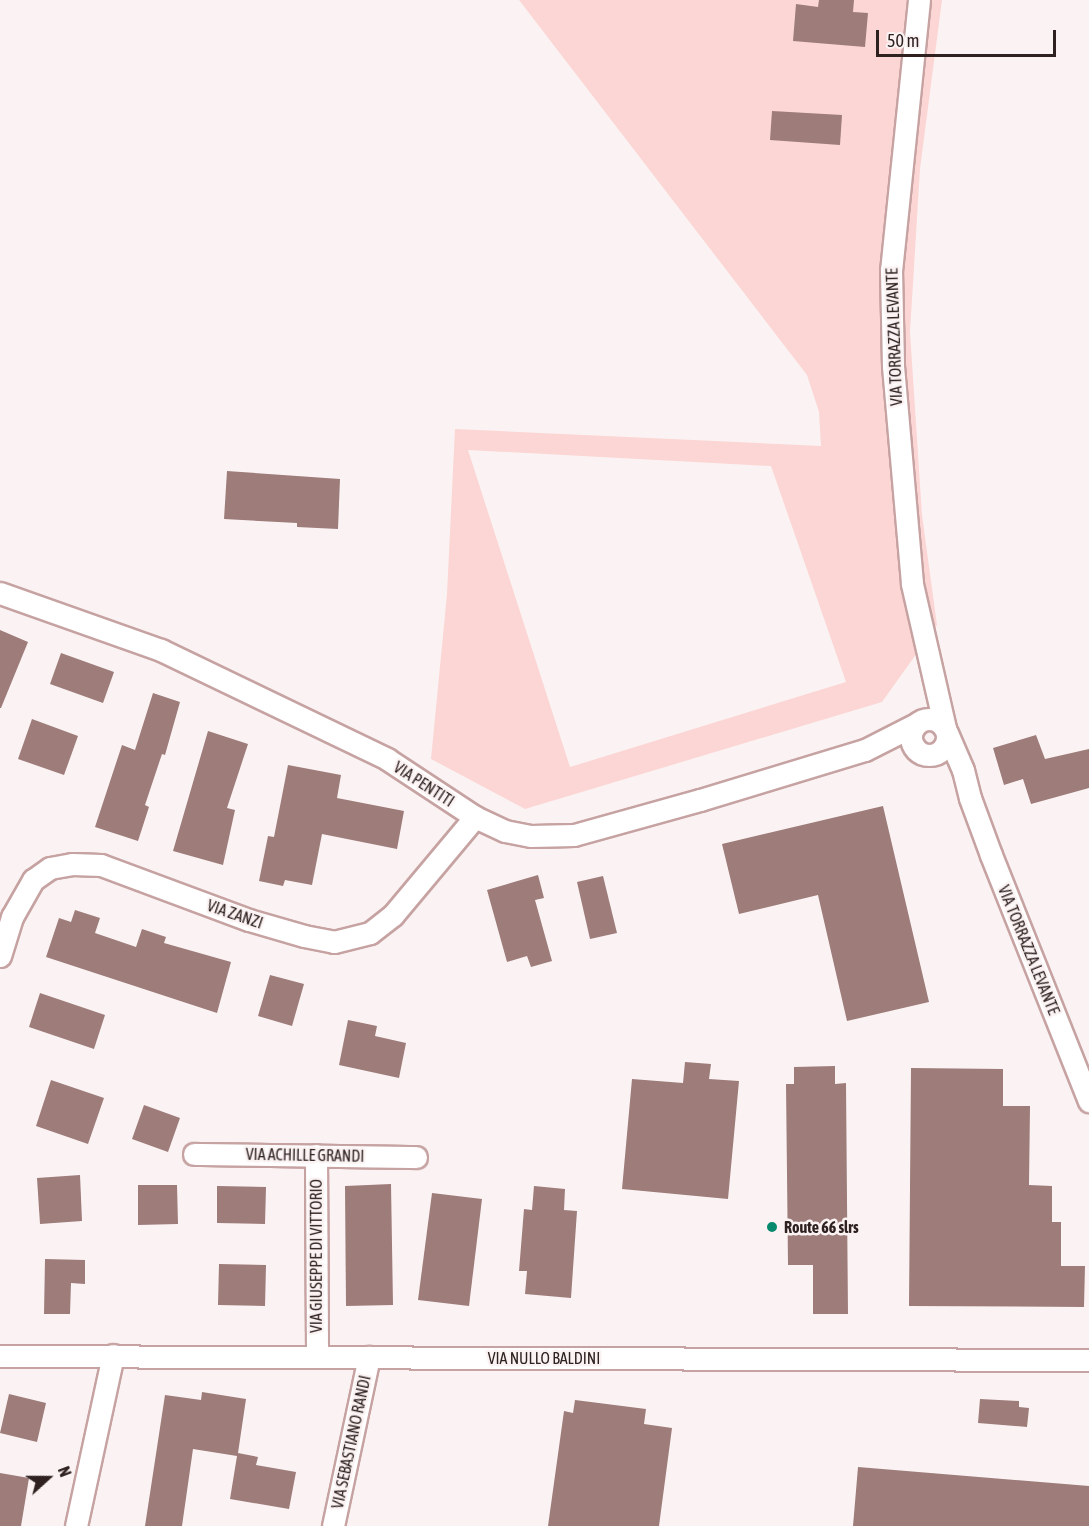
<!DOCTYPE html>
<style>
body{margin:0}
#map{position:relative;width:1089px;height:1526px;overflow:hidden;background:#fbf3f3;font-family:"Asap Condensed",sans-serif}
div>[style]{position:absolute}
.green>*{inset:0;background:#fbd6d4}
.building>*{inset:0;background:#9d7c7a}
.roads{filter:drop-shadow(2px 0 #c6a3a2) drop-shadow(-2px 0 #c6a3a2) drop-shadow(0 2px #c6a3a2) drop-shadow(0 -2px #c6a3a2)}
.street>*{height:21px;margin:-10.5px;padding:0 10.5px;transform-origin:10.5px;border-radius:10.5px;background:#fff}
.street>.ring{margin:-10.5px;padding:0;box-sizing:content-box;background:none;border:21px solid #fff;border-radius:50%}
.dots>*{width:16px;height:16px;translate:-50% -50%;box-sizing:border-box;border:3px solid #fbf3f3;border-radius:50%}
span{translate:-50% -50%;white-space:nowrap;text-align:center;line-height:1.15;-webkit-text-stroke:5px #fbf3f3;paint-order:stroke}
.street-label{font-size:16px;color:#2e2120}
.poi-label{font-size:16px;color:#2e2120;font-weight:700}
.left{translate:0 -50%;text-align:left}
.north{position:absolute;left:18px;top:1448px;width:60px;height:60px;-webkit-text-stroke:4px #fbf3f3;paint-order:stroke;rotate:69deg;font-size:16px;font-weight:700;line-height:24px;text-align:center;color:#2e2120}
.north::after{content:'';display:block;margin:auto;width:21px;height:27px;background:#2e2120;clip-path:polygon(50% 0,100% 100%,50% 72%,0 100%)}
.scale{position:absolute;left:876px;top:30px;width:180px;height:27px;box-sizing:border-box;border:3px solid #2e2120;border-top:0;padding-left:8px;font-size:18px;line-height:21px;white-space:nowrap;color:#2e2120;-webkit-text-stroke:4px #fbf3f3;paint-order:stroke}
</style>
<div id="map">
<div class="green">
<i style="clip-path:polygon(evenodd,519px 0,942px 0,920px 169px,910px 332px,922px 515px,937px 625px,882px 702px,525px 809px,431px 759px,447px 594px,455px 429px,821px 446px,819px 412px,807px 375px,519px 0,468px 450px,771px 466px,846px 682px,570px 767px,468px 450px)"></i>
</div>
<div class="building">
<i style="clip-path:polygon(819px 0,854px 0,853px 12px,868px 13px,865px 47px,793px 41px,796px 4px,818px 7px)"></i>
<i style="clip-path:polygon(772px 111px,842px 115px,840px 145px,770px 140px)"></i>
<i style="clip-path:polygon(227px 471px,340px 479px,338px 529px,297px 527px,297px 523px,224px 519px)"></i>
<i style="clip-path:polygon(0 630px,28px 642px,1px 708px,0 708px)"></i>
<i style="clip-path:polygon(61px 653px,114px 672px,103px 703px,50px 684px)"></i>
<i style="clip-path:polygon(153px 693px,180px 702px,165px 755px,162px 754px,145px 805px,149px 807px,138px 841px,95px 827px,122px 745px,135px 750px)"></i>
<i style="clip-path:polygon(32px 719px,78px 736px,64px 775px,18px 759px)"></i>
<i style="clip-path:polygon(208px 731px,248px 744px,227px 808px,235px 810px,223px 865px,173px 851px)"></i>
<i style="clip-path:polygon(1036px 735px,1045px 759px,1089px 749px,1089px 788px,1031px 804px,1023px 779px,1004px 785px,993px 748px)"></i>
<i style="clip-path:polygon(288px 765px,341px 775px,337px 798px,404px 811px,397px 849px,322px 834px,312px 885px,285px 880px,283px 886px,259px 881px,268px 836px,274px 837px)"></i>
<i style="clip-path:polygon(883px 806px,929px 1002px,847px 1021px,818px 895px,739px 914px,722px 844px)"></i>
<i style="clip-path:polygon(538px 875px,544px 898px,535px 900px,552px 961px,531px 967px,527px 956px,507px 962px,487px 890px)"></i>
<i style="clip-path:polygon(603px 876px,617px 933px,590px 939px,577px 882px)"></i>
<i style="clip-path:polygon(75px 910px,100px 918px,95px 933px,136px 947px,142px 929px,166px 937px,164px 943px,231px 962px,217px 1013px,46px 957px,59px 918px,71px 922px)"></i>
<i style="clip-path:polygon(270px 975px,304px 984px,292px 1026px,258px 1016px)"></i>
<i style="clip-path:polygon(40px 993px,105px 1015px,94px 1049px,29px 1027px)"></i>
<i style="clip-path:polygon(348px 1020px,377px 1026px,375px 1036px,406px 1043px,399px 1078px,339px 1065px)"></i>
<i style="clip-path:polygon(685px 1062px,711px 1064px,709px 1079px,739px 1081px,728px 1199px,622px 1189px,632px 1079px,683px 1083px)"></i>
<i style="clip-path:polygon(835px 1066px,835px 1084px,846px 1083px,848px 1314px,813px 1314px,813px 1265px,788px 1265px,786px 1084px,794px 1084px,794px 1067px)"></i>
<i style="clip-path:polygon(911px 1068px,1003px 1069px,1003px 1106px,1030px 1106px,1029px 1185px,1052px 1186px,1052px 1222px,1061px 1222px,1061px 1266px,1085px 1266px,1084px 1307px,909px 1306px)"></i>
<i style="clip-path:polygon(51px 1080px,104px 1098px,88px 1144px,36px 1126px)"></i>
<i style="clip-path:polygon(144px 1105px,180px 1118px,168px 1152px,132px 1139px)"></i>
<i style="clip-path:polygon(80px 1175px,82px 1221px,40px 1224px,37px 1178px)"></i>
<i style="clip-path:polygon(391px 1184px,393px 1305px,346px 1306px,345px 1186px)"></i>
<i style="clip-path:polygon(138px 1185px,177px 1185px,178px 1224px,138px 1225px)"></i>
<i style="clip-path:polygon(217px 1186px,266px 1187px,265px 1224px,217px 1223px)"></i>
<i style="clip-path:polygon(534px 1186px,565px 1189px,564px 1210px,577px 1211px,571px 1298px,525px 1294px,527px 1271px,519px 1271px,524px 1209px,532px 1210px)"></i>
<i style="clip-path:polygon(432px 1193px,482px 1199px,469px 1306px,418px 1300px)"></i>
<i style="clip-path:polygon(45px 1259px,85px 1260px,85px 1284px,71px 1283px,70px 1314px,44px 1314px)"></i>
<i style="clip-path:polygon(219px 1264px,266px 1265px,265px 1306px,218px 1305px)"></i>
<i style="clip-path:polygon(202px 1392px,246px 1399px,238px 1453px,258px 1457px,256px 1465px,296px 1472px,289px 1509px,230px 1499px,237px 1456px,193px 1449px,182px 1526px,145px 1526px,165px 1395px,201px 1400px)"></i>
<i style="clip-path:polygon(9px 1394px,46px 1403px,37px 1442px,0 1433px)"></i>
<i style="clip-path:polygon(980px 1399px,1019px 1401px,1019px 1407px,1029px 1408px,1027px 1427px,978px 1423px)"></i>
<i style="clip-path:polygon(575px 1400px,646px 1409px,644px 1424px,672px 1428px,659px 1526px,548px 1526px,564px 1411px,573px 1413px)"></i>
<i style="clip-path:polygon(858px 1467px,1089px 1486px,1089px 1526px,853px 1526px)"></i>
<i style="clip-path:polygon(0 1473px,29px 1478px,21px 1526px,0 1526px)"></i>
</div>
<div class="roads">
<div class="street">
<i style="left:919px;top:0;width:271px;rotate:95.9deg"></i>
<i style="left:891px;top:270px;width:96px;rotate:88.8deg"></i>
<i style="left:893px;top:366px;width:219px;rotate:85deg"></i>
<i style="left:912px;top:584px;width:148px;rotate:77.1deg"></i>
<i style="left:0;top:593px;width:171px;rotate:19.5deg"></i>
<i style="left:161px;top:650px;width:251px;rotate:25.7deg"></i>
<i style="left:387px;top:759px;width:105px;rotate:33.4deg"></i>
<i style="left:475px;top:817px;width:33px;rotate:25deg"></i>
<i style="left:505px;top:831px;width:26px;rotate:11deg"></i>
<i style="left:531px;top:836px;width:43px;rotate:-1.3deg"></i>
<i style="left:574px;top:835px;width:131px;rotate:-15.5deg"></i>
<i style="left:700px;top:800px;width:172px;rotate:-16.9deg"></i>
<i style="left:865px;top:750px;width:55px;rotate:-27deg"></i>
<i class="ring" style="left:911px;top:719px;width:15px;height:15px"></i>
<i style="left:947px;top:733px;width:40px;rotate:66.6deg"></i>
<i style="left:963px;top:770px;width:29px;rotate:76deg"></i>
<i style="left:970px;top:798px;width:61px;rotate:69.8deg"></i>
<i style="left:991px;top:855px;width:265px;rotate:68.3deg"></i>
<i style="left:0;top:956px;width:41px;rotate:-72.9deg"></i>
<i style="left:12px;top:917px;width:43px;rotate:-60.4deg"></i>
<i style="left:33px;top:880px;width:21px;rotate:-35deg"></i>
<i style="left:50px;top:868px;width:22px;rotate:-10deg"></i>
<i style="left:72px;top:864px;width:29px;rotate:2deg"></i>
<i style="left:101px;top:865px;width:158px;rotate:20.4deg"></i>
<i style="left:249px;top:920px;width:57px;rotate:16.2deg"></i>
<i style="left:304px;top:936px;width:31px;rotate:11deg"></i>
<i style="left:334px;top:942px;width:37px;rotate:-14deg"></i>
<i style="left:370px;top:933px;width:29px;rotate:-38deg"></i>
<i style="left:393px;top:915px;width:128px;rotate:-50.1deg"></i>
<i style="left:194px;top:1154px;width:222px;rotate:0.8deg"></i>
<i style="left:316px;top:1155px;width:202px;rotate:89.7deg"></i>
<i style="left:0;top:1356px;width:1089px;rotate:0.21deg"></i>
<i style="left:76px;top:1526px;width:175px;rotate:-77.8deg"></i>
<i style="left:333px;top:1526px;width:173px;rotate:-78deg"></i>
</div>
</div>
<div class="dots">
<i style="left:772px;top:1227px;background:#07896d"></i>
</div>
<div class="street-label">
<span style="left:894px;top:337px;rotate:-92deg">VIA TORRAZZA LEVANTE</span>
<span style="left:424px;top:784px;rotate:33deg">VIA PENTITI</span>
<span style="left:235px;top:914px;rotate:19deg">VIA ZANZI</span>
<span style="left:1029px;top:950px;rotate:68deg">VIA TORRAZZA LEVANTE</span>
<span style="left:305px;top:1155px;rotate:1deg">VIA ACHILLE GRANDI</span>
<span style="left:316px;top:1256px;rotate:-90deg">VIA GIUSEPPE DI VITTORIO</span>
<span style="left:544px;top:1358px">VIA NULLO BALDINI</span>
<span style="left:351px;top:1442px;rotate:-78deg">VIA SEBASTIANO RANDI</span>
</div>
<div class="poi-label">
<span class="left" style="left:784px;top:1227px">Route 66 slrs</span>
</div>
<div class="north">N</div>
<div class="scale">50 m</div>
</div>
